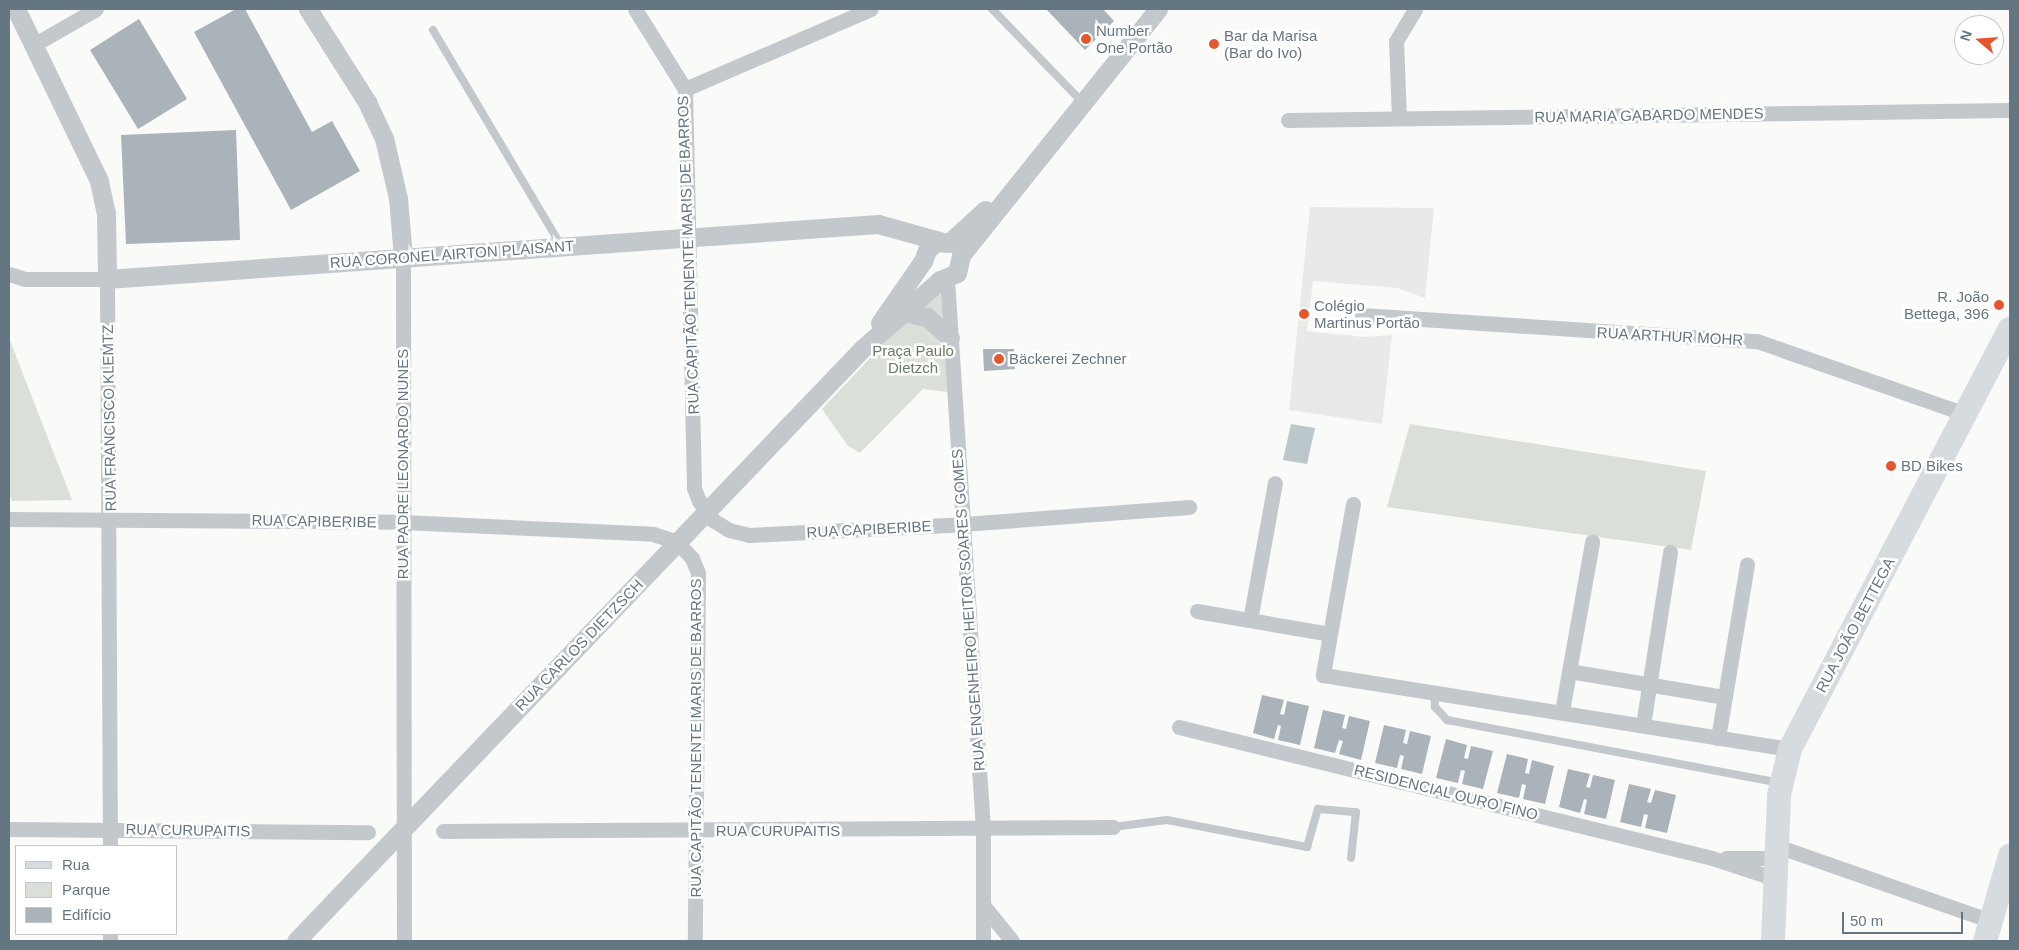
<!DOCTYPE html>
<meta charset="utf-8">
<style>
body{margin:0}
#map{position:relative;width:2019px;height:950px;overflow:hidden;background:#fafaf8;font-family:Helvetica,sans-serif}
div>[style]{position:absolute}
.built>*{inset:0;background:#e8e9e9}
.green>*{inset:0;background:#dadfd7}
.water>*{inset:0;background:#bbc7cb}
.building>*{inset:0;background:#aab3b9}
.service>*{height:8px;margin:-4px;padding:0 4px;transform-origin:4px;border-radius:4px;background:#c3c8cc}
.minor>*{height:15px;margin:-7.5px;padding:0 7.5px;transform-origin:7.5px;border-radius:7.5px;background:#c3c8cc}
.tertiary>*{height:19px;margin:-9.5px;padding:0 9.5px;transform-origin:9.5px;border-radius:9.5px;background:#c3c8cc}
.primary>*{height:24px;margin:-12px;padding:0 12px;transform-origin:12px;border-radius:12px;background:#d6dbdf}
.dots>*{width:14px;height:14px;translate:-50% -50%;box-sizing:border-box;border:2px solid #fff;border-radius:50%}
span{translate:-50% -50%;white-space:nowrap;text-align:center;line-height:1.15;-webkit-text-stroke:5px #fff;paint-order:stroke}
.poi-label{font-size:15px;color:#657683}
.left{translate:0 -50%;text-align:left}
.right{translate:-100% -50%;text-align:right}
.street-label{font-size:15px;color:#657683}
.park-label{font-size:15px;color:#687a64}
.frame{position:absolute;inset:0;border:10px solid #657683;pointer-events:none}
.legend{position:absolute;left:15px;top:845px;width:162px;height:90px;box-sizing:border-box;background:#fff;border:1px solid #c1c8cd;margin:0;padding:6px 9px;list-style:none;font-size:15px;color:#657683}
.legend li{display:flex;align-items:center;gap:10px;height:25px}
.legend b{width:25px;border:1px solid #c1c8cd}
.north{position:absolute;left:1954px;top:15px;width:50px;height:50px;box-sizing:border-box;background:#fff;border:1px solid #c1c8cd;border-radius:50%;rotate:288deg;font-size:14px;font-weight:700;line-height:20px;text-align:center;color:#657683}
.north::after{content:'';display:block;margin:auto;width:18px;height:22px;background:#e4572e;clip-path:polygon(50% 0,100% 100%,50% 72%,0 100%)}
.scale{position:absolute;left:1842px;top:912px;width:121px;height:22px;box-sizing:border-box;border:2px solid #657683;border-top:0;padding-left:6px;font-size:15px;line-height:18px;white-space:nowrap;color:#657683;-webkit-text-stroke:4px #fff;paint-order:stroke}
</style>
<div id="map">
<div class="built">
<i style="clip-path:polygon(1310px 207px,1434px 208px,1425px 298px,1397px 288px,1313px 281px,1307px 331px,1364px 337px,1392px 335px,1382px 424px,1289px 410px)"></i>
</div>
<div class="green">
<i style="clip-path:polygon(940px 284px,948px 392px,923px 389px,860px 453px,848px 446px,822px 409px)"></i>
<i style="clip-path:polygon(9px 338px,72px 500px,12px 501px,9px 494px)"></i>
<i style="clip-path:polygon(1410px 424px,1706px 471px,1691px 550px,1387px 507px)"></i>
</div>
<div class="water">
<i style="clip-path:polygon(1291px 424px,1315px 428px,1307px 464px,1283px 460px)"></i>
</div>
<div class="building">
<i style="clip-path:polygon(236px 9px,245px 9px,312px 132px,332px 121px,360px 171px,291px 210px,194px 32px)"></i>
<i style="clip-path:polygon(1046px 9px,1103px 9px,1114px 21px,1085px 50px)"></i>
<i style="clip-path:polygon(139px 19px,187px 99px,138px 129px,90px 50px)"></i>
<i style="clip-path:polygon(236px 130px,240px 240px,126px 244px,121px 135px)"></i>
<i style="clip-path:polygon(983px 349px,1014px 349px,1015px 369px,984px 371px)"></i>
<i style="clip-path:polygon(1262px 695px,1284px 700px,1280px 714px,1284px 715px,1287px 701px,1309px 706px,1300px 745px,1278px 740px,1281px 726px,1278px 725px,1274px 739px,1253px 733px)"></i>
<i style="clip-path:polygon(1323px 710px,1345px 715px,1342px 728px,1346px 729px,1349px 716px,1370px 721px,1361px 760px,1339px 754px,1343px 741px,1339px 740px,1335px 753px,1314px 748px)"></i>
<i style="clip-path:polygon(1384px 725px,1406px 730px,1403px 743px,1407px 744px,1410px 731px,1431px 736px,1422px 774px,1401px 769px,1404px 756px,1400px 755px,1397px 768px,1375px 763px)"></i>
<i style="clip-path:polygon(1446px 739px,1467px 745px,1464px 758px,1468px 759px,1471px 746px,1493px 751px,1483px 789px,1462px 784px,1465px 771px,1461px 770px,1458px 783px,1436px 778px)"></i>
<i style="clip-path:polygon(1507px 754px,1528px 759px,1525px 773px,1529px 774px,1532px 760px,1554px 766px,1545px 804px,1523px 799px,1526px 785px,1522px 784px,1519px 798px,1497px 793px)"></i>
<i style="clip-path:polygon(1568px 769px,1590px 774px,1586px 787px,1590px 788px,1593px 775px,1615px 780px,1606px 819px,1584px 814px,1587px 800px,1584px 799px,1580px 813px,1559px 807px)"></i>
<i style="clip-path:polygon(1629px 784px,1651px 789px,1647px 802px,1651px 803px,1655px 790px,1676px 795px,1667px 833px,1645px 828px,1648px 815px,1644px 814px,1641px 827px,1620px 822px)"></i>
</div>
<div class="service">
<i style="left:992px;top:9px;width:131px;rotate:45.9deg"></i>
<i style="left:433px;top:30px;width:251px;rotate:59.3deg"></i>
<i style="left:1434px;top:692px;width:15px;rotate:86deg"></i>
<i style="left:1435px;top:707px;width:18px;rotate:47deg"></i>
<i style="left:1447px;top:720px;width:338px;rotate:10.7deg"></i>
<i style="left:1113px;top:827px;width:54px;rotate:-7.4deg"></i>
<i style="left:1167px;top:820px;width:143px;rotate:10.9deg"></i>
<i style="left:1307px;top:847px;width:40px;rotate:-74deg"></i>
<i style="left:1318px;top:809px;width:38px;rotate:5deg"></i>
<i style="left:1356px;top:812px;width:46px;rotate:96.2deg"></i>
</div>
<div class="minor">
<i style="left:635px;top:9px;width:94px;rotate:58deg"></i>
<i style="left:685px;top:89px;width:399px;rotate:88.7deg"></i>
<i style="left:694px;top:488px;width:14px;rotate:69deg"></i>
<i style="left:699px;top:501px;width:24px;rotate:54deg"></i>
<i style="left:713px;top:520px;width:19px;rotate:32deg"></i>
<i style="left:729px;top:530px;width:21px;rotate:14deg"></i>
<i style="left:749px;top:535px;width:214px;rotate:-2.9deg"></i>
<i style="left:963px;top:524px;width:227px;rotate:-4.3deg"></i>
<i style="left:35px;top:44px;width:70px;rotate:-29.8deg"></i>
<i style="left:685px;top:89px;width:202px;rotate:-23.3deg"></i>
<i style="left:1399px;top:118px;width:77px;rotate:-92.2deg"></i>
<i style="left:1396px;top:41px;width:37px;rotate:-59deg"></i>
<i style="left:1288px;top:120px;width:722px;rotate:-0.79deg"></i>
<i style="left:403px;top:258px;width:683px;rotate:89.92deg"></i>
<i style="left:9px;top:274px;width:17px;rotate:17deg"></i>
<i style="left:25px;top:279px;width:82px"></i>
<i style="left:107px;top:279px;width:567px;rotate:89.7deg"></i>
<i style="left:947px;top:279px;width:552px;rotate:86.26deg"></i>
<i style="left:983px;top:830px;width:111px;rotate:90deg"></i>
<i style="left:1362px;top:315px;width:396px;rotate:3.8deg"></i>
<i style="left:1757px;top:341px;width:220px;rotate:19.3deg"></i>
<i style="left:1353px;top:504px;width:174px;rotate:100deg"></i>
<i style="left:1323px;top:675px;width:473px;rotate:9deg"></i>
<i style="left:9px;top:519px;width:394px;rotate:0.4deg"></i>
<i style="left:403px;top:522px;width:250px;rotate:2.7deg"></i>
<i style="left:653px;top:534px;width:25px;rotate:18deg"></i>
<i style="left:677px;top:542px;width:22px;rotate:47deg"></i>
<i style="left:692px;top:558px;width:16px;rotate:68deg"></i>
<i style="left:698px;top:573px;width:368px;rotate:90.5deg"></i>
<i style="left:1197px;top:611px;width:135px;rotate:9.8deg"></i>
<i style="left:1250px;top:620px;width:139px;rotate:-79.7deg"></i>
<i style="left:1569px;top:671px;width:158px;rotate:9.5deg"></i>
<i style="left:1562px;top:711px;width:172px;rotate:-79.9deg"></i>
<i style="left:1643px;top:725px;width:175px;rotate:-81.1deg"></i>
<i style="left:1179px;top:727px;width:549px;rotate:13.81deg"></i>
<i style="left:1712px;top:858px;width:67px;rotate:18.2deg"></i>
<i style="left:1718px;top:738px;width:176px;rotate:-80.5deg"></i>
<i style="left:9px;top:829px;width:359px;rotate:0.5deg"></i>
<i style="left:443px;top:831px;width:670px;rotate:-0.34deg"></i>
<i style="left:1777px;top:846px;width:227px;rotate:19.3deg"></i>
<i style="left:1726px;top:858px;width:51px"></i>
<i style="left:983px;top:905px;width:46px;rotate:51.1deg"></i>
<i style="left:110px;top:934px;width:7px;rotate:90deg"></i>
</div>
<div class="tertiary">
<i style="left:16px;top:9px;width:191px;rotate:64.2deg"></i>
<i style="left:99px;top:181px;width:33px;rotate:78deg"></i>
<i style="left:106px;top:213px;width:66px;rotate:89.1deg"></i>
<i style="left:107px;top:279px;width:773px;rotate:-4.08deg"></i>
<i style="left:878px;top:224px;width:67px;rotate:15.5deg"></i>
<i style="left:308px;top:9px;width:110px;rotate:57.6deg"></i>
<i style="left:367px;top:102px;width:40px;rotate:65deg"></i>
<i style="left:384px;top:138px;width:62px;rotate:76.9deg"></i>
<i style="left:398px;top:198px;width:60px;rotate:85.2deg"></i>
<i style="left:949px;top:243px;width:49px;rotate:-42.5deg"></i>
<i style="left:903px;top:312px;width:25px;rotate:12deg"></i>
<i style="left:927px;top:317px;width:31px;rotate:42deg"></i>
<i style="left:880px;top:323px;width:75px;rotate:-55.3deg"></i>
<i style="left:923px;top:261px;width:12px;rotate:-70deg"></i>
<i style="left:927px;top:250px;width:12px;rotate:-42deg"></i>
<i style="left:936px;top:242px;width:13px;rotate:4deg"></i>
<i style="left:296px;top:941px;width:819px;rotate:-46.29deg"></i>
<i style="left:862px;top:349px;width:104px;rotate:-41.5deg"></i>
<i style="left:940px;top:280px;width:18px;rotate:-22deg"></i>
<i style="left:957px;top:273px;width:18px;rotate:-77deg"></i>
<i style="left:961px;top:255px;width:315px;rotate:-51.3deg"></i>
</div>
<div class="primary">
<i style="left:1773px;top:941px;width:146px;rotate:-87.6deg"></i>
<i style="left:1779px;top:795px;width:47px;rotate:-76.6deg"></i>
<i style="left:1790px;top:749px;width:474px;rotate:-62.4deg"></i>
<i style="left:1985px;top:941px;width:89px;rotate:-73.6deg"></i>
</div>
<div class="dots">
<i style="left:1086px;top:39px;background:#e4572e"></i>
<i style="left:1214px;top:44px;background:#e4572e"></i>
<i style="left:1999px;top:305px;background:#e4572e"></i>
<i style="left:1304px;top:314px;background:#e4572e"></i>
<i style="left:999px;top:359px;background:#e4572e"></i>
<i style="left:1891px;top:466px;background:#e4572e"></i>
</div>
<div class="poi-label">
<span class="left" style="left:1096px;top:39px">Number<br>One Portão</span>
<span class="left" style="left:1224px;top:44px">Bar da Marisa<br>(Bar do Ivo)</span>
<span class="right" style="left:1989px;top:305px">R. João<br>Bettega, 396</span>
<span class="left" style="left:1314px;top:314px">Colégio<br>Martinus Portão</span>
<span class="left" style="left:1009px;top:359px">Bäckerei Zechner</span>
<span class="left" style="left:1901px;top:466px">BD Bikes</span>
</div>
<div class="street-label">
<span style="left:1649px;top:115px;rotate:-1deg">RUA MARIA GABARDO MENDES</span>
<span style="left:452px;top:254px;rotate:-4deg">RUA CORONEL AIRTON PLAISANT</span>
<span style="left:688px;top:255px;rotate:-92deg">RUA CAPITÃO TENENTE MARIS DE BARROS</span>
<span style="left:1670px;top:336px;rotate:3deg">RUA ARTHUR MOHR</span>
<span style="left:109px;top:418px;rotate:-91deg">RUA FRANCISCO KLEMTZ</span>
<span style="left:403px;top:464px;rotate:-90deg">RUA PADRE LEONARDO NUNES</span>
<span style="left:314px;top:521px;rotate:1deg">RUA CAPIBERIBE</span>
<span style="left:869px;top:529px;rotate:-3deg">RUA CAPIBERIBE</span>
<span style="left:968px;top:610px;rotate:-94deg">RUA ENGENHEIRO HEITOR SOARES GOMES</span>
<span style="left:1855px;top:625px;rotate:-62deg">RUA JOÃO BETTEGA</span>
<span style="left:579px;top:645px;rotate:-46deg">RUA CARLOS DIETZSCH</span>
<span style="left:696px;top:738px;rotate:-90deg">RUA CAPITÃO TENENTE MARIS DE BARROS</span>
<span style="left:1446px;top:792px;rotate:14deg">RESIDENCIAL OURO FINO</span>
<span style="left:188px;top:830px;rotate:1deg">RUA CURUPAITIS</span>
<span style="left:778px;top:831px">RUA CURUPAITIS</span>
</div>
<div class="park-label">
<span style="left:913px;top:359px">Praça Paulo<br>Dietzch</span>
</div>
<div class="frame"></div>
<ul class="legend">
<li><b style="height:6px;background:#d6dbdf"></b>Rua</li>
<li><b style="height:14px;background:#dadfd7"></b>Parque</li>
<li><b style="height:14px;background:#aab3b9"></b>Edifício</li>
</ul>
<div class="north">N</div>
<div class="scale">50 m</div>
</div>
